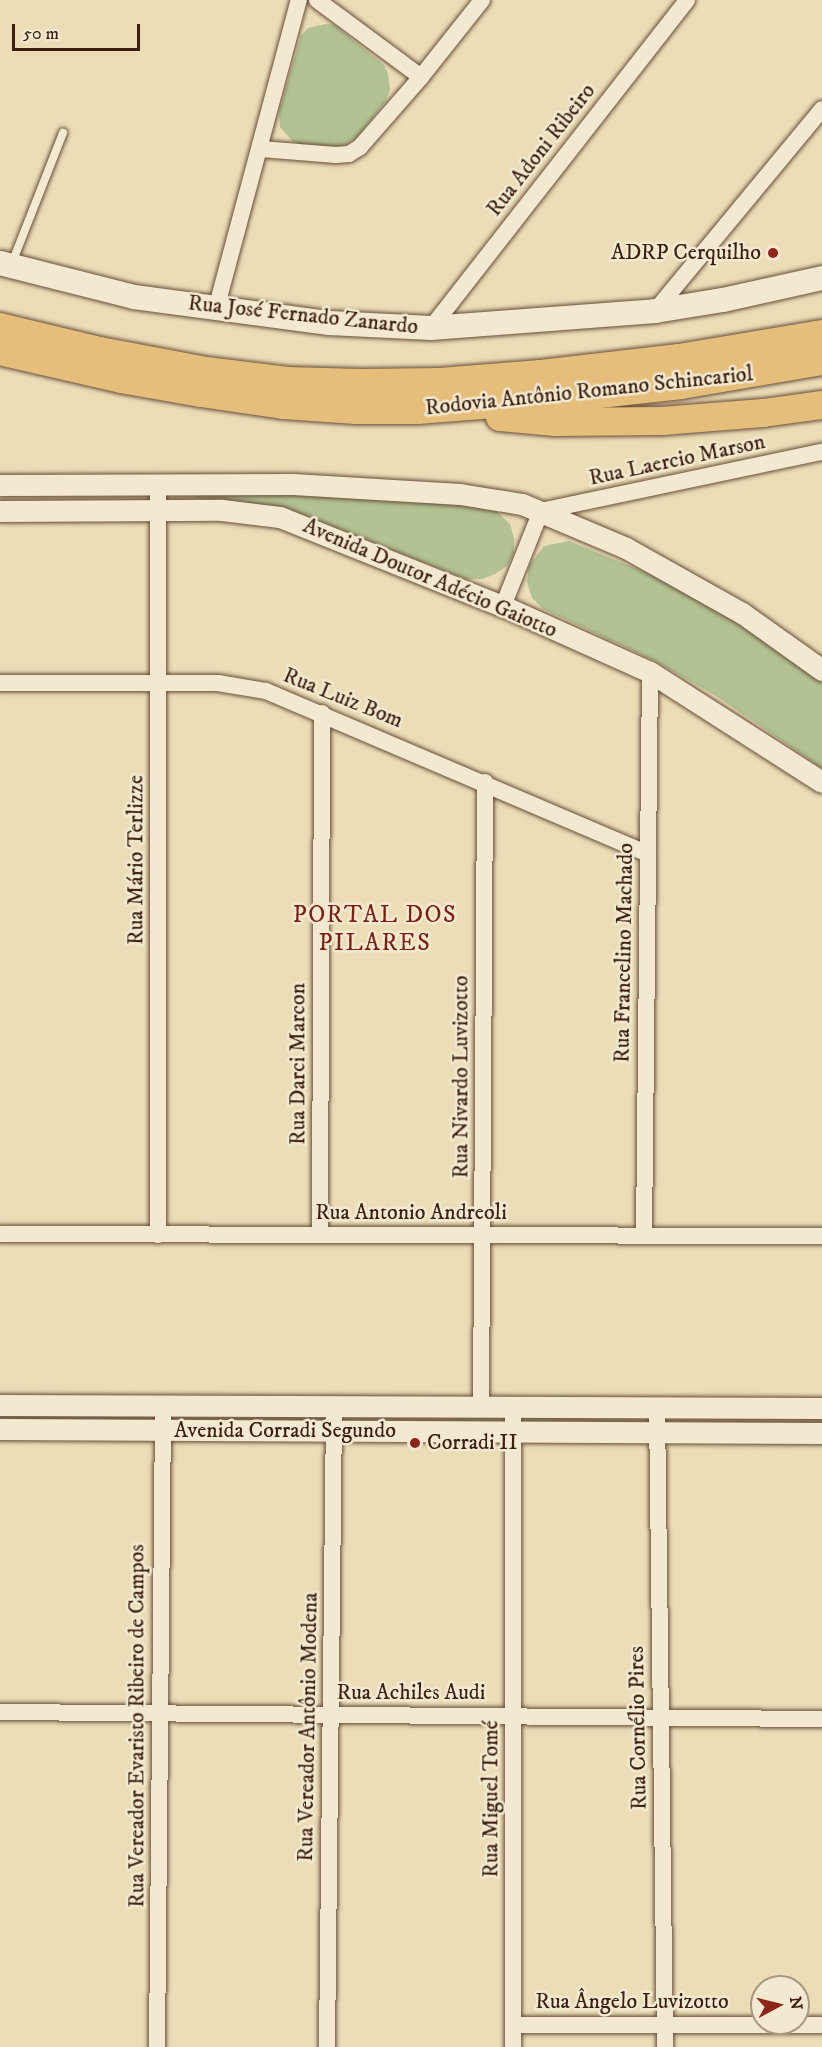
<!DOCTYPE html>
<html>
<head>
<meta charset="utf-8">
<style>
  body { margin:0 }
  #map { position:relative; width:822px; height:2047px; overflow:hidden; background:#ecddb7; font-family:"IM FELL DW Pica",serif }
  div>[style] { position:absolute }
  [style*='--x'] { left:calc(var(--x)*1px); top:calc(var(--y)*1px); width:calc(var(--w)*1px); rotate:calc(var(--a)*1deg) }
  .green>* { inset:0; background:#b2c293 }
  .roads { filter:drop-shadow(0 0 2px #684e39) drop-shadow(0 0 2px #684e39) }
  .service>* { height:8px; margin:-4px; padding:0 4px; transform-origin:4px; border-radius:4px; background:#f3e9d0 }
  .minor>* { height:16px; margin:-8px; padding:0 8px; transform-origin:8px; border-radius:8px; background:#f3e9d0 }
  .tertiary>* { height:21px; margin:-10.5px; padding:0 10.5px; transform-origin:10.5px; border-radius:10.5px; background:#f3e9d0 }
  .secondary>* { height:24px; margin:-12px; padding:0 12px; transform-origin:12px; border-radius:12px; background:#f3e9d0 }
  .trunk>* { height:28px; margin:-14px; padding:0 14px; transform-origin:14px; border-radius:14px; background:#e6be7c }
  .dots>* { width:16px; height:16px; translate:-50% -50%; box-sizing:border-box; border:3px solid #f3e9d0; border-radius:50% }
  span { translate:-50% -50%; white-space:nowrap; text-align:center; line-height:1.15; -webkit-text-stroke:5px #f3e9d0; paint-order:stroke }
  .street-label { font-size:22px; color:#3c1f0f }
  .poi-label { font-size:22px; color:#3c1f0f }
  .right { translate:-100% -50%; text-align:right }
  .left { translate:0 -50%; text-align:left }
  .neighbourhood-label { font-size:24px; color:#7a1f14; letter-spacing:1.5px }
  .north { position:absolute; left:750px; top:1975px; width:60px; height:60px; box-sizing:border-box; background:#f3e9d0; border:2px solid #aa9883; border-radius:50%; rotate:83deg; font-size:16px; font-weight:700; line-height:24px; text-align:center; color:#3c1f0f }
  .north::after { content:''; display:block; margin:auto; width:21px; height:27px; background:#8f2418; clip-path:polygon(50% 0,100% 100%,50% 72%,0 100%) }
  .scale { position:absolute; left:12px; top:24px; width:128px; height:27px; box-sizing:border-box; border:3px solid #3c1f0f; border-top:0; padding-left:8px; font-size:18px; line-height:21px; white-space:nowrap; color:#3c1f0f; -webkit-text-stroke:4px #f3e9d0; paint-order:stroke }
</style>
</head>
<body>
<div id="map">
  <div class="green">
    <i style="clip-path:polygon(325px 24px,334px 25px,384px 65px,388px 74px,390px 89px,386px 101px,357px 137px,343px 146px,306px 146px,293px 142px,280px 127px,279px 112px,301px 36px,308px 28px)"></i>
    <i style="clip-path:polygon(277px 493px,491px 506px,510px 524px,514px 538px,514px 553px,507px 566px,495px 574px,482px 579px,466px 579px,324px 523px,281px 510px,196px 499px,197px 494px)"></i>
    <i style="clip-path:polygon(569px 541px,652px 575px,743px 624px,822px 679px,822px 768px,716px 696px,655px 661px,543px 609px,532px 598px,527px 582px,529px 566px,544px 546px)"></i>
  </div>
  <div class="roads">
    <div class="service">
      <i style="--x:12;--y:263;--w:140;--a:-68.6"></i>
    </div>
    <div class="minor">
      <i style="--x:317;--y:0;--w:129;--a:36.5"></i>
      <i style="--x:261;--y:149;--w:75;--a:4.6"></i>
      <i style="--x:336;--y:155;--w:13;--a:-4"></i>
      <i style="--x:349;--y:154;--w:13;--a:-32"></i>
      <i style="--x:360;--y:147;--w:93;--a:-48.9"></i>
      <i style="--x:421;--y:77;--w:98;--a:-51.6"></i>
      <i style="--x:216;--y:309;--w:320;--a:-75"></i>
      <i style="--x:655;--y:311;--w:262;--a:-50.4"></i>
      <i style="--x:431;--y:328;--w:416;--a:-52"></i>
      <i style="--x:503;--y:606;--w:102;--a:-68.2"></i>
      <i style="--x:541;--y:511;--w:287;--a:-11.9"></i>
      <i style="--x:0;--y:683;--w:218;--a:0"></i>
      <i style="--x:218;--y:683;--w:49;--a:9.5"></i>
      <i style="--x:266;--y:691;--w:415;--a:23.1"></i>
      <i style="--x:0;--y:1234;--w:822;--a:0.14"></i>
      <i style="--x:158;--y:1235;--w:750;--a:-90"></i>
      <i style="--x:320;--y:1235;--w:522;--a:-89.78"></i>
      <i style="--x:644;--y:1236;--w:564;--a:-89.39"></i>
      <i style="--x:481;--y:1407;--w:625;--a:-89.63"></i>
      <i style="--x:657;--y:1408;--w:639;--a:89.28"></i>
      <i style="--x:0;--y:1712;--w:822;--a:0.49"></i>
      <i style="--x:513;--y:2025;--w:309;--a:0"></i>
      <i style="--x:157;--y:2047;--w:641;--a:-89.46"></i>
      <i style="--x:327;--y:2047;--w:640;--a:-89.37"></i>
      <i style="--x:513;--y:2047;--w:640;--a:-90"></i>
    </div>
    <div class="tertiary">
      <i style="--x:0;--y:485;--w:293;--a:-0.2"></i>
      <i style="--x:293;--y:484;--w:167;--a:3.4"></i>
      <i style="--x:460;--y:494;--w:63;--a:9.2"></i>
      <i style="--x:522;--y:504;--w:113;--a:22.9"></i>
      <i style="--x:626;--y:548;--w:133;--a:29.3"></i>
      <i style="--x:742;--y:613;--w:98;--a:35.5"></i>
      <i style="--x:0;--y:511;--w:222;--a:-0.3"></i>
      <i style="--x:222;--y:510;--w:58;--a:6.9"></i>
      <i style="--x:280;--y:517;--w:240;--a:21.8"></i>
      <i style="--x:503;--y:606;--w:161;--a:24.2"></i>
      <i style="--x:650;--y:672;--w:204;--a:32.6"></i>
      <i style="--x:0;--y:1405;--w:822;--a:0.21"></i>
      <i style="--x:0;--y:1429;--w:822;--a:0.28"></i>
    </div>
    <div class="secondary">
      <i style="--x:0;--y:263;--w:138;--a:14.2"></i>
      <i style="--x:134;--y:297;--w:197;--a:7.6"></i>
      <i style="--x:329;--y:323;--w:102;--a:2.8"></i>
      <i style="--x:431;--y:328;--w:225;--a:-4.3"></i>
      <i style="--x:655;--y:311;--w:69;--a:-9.2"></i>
      <i style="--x:723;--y:300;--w:101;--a:-12.5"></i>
    </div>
    <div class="trunk">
      <i style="--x:0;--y:327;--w:103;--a:13.5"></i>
      <i style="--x:100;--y:351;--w:108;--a:10.7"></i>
      <i style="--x:206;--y:371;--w:82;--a:7"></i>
      <i style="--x:287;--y:381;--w:75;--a:1.5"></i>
      <i style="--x:362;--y:383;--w:78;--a:-0.7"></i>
      <i style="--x:440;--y:382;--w:101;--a:-4.5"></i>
      <i style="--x:541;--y:374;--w:139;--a:-6.6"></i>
      <i style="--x:679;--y:358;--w:145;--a:-9.5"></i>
      <i style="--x:0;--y:351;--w:124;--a:13"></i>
      <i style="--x:121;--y:379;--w:81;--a:9.9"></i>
      <i style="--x:201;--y:393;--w:83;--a:8.3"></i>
      <i style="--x:283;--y:405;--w:74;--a:3.9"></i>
      <i style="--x:357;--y:410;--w:60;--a:0"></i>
      <i style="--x:417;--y:410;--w:129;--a:-4.4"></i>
      <i style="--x:546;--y:400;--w:136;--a:-6.3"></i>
      <i style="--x:681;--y:385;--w:143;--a:-9.7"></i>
      <i style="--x:500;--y:417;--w:56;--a:5.1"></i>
      <i style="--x:556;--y:422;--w:106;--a:-0.5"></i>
      <i style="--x:662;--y:421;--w:101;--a:-4.5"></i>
      <i style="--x:763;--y:413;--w:60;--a:-7.7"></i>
    </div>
  </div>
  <div class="dots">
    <i style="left:773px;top:253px;background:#8f2418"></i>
    <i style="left:415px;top:1443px;background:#8f2418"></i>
  </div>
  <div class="street-label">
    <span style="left:541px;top:150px;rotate:-52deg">Rua Adoni Ribeiro</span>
    <span style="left:303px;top:315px;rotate:6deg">Rua José Fernado Zanardo</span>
    <span style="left:589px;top:391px;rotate:-6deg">Rodovia Antônio Romano Schincariol</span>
    <span style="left:677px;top:460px;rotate:-12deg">Rua Laercio Marson</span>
    <span style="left:430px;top:578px;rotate:23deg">Avenida Doutor Adécio Gaiotto</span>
    <span style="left:343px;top:698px;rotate:22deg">Rua Luiz Bom</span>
    <span style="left:136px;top:860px;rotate:-90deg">Rua Mário Terlizze</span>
    <span style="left:624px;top:953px;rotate:-89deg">Rua Francelino Machado</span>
    <span style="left:298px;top:1064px;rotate:-90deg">Rua Darci Marcon</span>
    <span style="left:461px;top:1077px;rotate:-90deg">Rua Nivardo Luvizotto</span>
    <span style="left:411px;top:1213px">Rua Antonio Andreoli</span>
    <span style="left:285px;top:1431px">Avenida Corradi Segundo</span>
    <span style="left:411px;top:1693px">Rua Achiles Audi</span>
    <span style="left:137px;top:1726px;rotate:-90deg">Rua Vereador Evaristo Ribeiro de Campos</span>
    <span style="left:308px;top:1727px;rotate:-89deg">Rua Vereador Antônio Modena</span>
    <span style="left:638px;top:1728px;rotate:-91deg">Rua Cornélio Pires</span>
    <span style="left:491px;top:1799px;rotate:-90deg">Rua Miguel Tomé</span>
    <span style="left:632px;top:2002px">Rua Ângelo Luvizotto</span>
  </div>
  <div class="poi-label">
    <span class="right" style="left:761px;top:253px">ADRP Cerquilho</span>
    <span class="left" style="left:427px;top:1443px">Corradi II</span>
  </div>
  <div class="neighbourhood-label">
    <span style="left:375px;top:930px">PORTAL DOS<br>PILARES</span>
  </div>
  <div class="north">N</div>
  <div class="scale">50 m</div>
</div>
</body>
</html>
